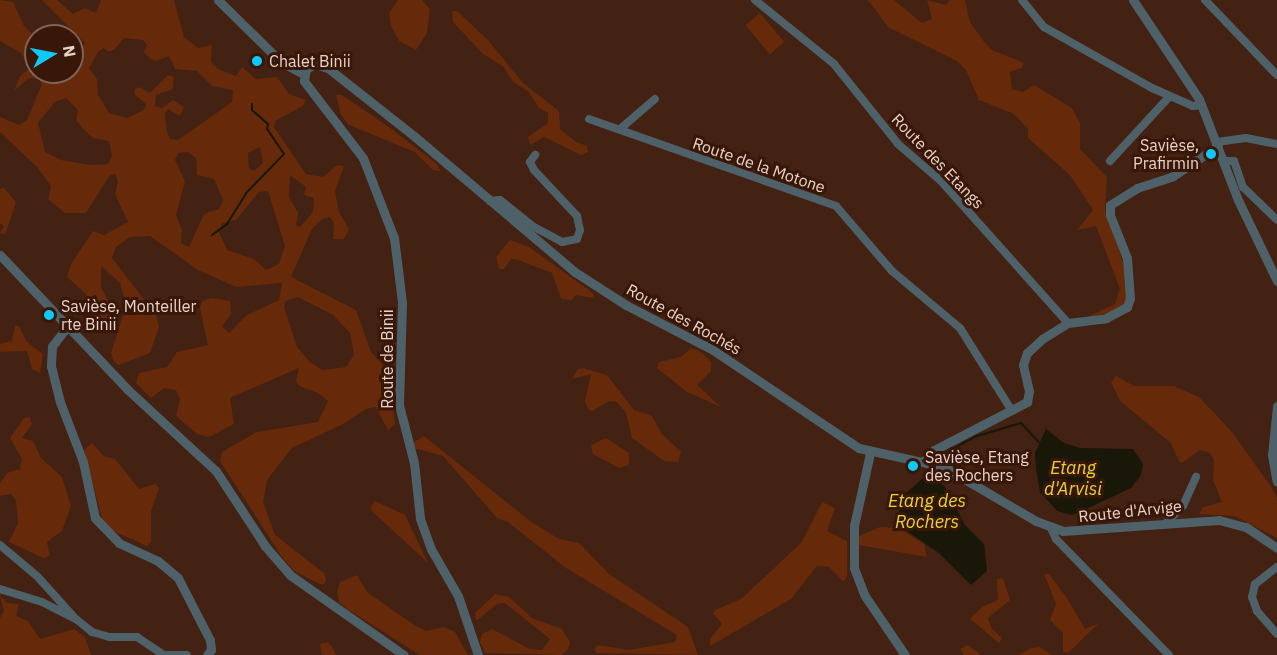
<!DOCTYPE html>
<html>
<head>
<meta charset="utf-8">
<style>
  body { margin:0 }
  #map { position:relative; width:1277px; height:655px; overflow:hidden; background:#432113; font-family:"IBM Plex Sans",sans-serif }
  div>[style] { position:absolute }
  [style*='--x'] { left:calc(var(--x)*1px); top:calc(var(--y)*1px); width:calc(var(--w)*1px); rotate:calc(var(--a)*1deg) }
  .green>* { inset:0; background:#66290a; transform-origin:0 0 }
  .water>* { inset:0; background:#191708 }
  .stream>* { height:2px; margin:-1px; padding:0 1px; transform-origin:1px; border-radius:1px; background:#191708 }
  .minor>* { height:8px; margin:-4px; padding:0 4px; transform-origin:4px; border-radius:4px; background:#4e6168 }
  .tertiary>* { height:9px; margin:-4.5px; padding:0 4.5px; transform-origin:4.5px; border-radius:4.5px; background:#4e6168 }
  .dots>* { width:16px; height:16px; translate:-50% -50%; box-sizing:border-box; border:3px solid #381709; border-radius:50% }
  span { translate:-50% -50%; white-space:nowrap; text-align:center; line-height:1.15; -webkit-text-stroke:6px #381709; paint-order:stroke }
  .poi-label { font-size:16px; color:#e9d2c9 }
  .left { translate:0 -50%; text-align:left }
  .right { translate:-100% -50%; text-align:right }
  .street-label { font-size:16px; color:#e9d2c9 }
  .water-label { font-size:18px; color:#e6d635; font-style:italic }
  .north { position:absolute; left:24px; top:24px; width:60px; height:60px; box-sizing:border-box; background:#381709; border:2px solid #7f6256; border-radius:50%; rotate:80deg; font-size:16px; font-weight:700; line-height:24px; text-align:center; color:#e9d2c9 }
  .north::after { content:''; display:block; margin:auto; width:21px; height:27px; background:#0ecafa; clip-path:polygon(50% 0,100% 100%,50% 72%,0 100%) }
</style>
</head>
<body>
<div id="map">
  <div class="green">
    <i style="clip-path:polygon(evenodd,0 0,13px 2px,24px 26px,36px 38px,36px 72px,72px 72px,72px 57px,85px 43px,42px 0,57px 0,73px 14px,85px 8px,96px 13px,101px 0,174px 0,184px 37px,198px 48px,212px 45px,211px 62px,218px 69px,236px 76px,242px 67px,256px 79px,277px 77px,289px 94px,306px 100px,303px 106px,275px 121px,274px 127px,306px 174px,323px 177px,337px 165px,344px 166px,335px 191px,339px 212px,349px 229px,344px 239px,333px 239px,334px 223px,330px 217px,322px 219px,312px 229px,291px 277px,356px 310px,371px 352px,388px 371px,395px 424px,388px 430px,376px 407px,366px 409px,343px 424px,292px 448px,267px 480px,263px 502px,275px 535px,325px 574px,326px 582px,322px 585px,294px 571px,282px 557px,220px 461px,222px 452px,257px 432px,318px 422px,328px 401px,318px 393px,299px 386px,296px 381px,299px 368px,230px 398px,234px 424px,209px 437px,197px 434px,176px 416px,180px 399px,176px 390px,164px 388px,151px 398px,136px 383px,139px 373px,167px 367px,177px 352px,208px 345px,200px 308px,202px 301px,211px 298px,230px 301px,231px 314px,222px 326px,229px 333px,247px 315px,279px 300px,282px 283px,236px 287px,198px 270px,150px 236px,130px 237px,116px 247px,112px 258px,156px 315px,159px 327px,150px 353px,119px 365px,114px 362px,111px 353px,126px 306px,120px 283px,101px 266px,101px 287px,112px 308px,112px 319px,96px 322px,86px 294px,67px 277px,71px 264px,93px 231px,104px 235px,128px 222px,115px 194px,118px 181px,115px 174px,110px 175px,86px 213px,65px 213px,48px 199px,51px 186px,37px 167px,0 132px,0 117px,19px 125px,27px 120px,42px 84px,38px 78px,29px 78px,14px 91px,20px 76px,30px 68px,21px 53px,0 41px,0 0,124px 38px,143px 40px,147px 45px,144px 52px,149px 58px,156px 61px,169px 56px,175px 69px,197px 71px,212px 86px,233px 90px,232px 102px,178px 140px,170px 139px,167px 132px,165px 113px,168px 109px,180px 116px,184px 107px,173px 100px,162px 108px,155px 106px,156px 95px,173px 89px,174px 77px,168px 75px,150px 93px,139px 87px,134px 90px,135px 95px,146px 104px,144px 110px,127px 118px,109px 113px,98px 95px,97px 79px,89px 68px,98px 52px,104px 48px,108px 52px,115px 49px,124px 38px,0 0,66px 98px,78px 110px,76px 120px,84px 130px,93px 138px,109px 141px,112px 156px,108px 164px,91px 165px,61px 160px,45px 152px,38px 123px,55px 102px,66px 98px,0 0,260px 147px,263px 163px,254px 171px,249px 169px,248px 153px,260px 147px,0 0,188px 152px,196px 158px,197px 175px,214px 179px,223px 200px,219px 209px,204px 214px,189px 247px,181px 243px,182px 230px,176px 215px,185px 181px,175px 160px,178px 153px,188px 152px,0 0,290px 175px,306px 187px,304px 195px,314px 198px,313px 212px,300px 227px,296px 226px,298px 213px,289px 197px,290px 175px,0 0,268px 191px,285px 246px,279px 264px,266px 270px,254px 259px,227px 250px,219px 232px,222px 223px,236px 220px,259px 192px,268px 191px,0 0,298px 297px,333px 315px,350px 333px,354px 355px,346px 367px,322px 370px,310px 362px,297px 347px,284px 307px,285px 301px,298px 297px)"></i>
    <i style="clip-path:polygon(398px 0,422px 0,430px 9px,427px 33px,416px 50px,399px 41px,391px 26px,389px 13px)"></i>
    <i style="clip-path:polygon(868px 0,894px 0,922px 23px,932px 19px,927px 0,946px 5px,950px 0,965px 0,970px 22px,985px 43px,992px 50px,1024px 63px,1022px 68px,1010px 72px,1012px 89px,1023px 92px,1034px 85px,1072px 108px,1080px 123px,1080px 149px,1107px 177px,1105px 210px,1123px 262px,1128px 292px,1124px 305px,1115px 312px,1085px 318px,1115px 304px,1120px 289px,1096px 226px,1077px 230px,1093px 210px,1070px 175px,1028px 138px,1028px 129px,1014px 114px,979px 100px,966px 70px,957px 61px,888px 27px)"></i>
    <i style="clip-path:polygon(452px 11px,457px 11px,488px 40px,522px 82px,559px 111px,560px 129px,576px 142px,587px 146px,588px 152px,581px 155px,544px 137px,530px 145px,528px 137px,548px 123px,548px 113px,539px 108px,528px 91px,513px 82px,504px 67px,483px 54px,453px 22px)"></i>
    <i style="left:760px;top:13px;width:38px;height:19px;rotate:50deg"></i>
    <i style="clip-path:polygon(336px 95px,342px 95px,389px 127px,437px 164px,440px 171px,433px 170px,415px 152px,349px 125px,341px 115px)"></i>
    <i style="clip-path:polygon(4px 188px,16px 202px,5px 235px,0 233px,4px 226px,0 223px,0 189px)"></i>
    <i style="clip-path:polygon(510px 240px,529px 247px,593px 293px,594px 298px,576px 295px,572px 300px,561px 299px,552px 273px,518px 260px,511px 259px,504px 269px,499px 269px,496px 257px)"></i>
    <i style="clip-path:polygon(15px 326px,19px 326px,27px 342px,43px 354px,40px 373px,32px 369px,27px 351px,0 352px,0 344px,12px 341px)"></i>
    <i style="clip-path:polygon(691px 348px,700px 351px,711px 362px,711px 371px,697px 385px,721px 407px,687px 392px,657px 368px,659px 362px,681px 357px)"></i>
    <i style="clip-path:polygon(583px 368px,607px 375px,634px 410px,652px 416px,661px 433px,681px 452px,678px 462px,664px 461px,632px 438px,626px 413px,617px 402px,610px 401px,592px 411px,588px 409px,585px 401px,591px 374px,572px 379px,578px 369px)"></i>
    <i style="clip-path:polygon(1116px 376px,1134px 386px,1174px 386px,1199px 397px,1232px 432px,1272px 488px,1277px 498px,1277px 538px,1235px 516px,1199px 514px,1203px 507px,1222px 502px,1213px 480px,1214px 460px,1210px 453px,1200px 450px,1182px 463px,1179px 461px,1171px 443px,1120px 401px,1111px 382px)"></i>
    <i style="clip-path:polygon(30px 417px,32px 424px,22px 438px,33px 441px,41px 458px,62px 477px,71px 506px,62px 531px,47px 542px,50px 556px,43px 558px,9px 542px,18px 523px,16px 500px,11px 494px,0 496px,0 483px,7px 473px,20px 469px,22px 459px,10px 438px,24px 418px)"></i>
    <i style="clip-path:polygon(424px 436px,530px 521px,559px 539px,579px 543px,609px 574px,688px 627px,698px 655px,597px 653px,594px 649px,598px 645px,629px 650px,675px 642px,677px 635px,566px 568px,508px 522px,497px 518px,443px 456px,414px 448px,414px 442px)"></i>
    <i style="clip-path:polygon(606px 438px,629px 453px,629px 465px,619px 468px,593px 454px,591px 445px)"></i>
    <i style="clip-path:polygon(92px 443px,104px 456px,115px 459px,139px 489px,155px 484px,159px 488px,151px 511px,151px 542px,147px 546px,111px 530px,103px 522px,84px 450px)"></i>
    <i style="clip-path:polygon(375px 501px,405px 515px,428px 563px,374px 513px,370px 508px)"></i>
    <i style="clip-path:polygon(822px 502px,835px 508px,827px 531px,847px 541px,847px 577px,843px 581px,829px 567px,817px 566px,791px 599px,710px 646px,710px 639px,722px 624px,713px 613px,715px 610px,741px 599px,802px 542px)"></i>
    <i style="clip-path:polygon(880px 527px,898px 528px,924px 544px,927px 557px,859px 545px,857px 537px)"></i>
    <i style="clip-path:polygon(1044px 574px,1049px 574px,1067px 598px,1085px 629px,1099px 623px,1068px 653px,1063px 652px,1063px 633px,1050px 620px,1056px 604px)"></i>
    <i style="clip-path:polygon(357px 575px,367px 592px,414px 625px,426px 631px,444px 627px,455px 632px,468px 655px,420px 655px,347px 609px,339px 602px,337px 592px,340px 582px)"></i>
    <i style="clip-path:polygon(1003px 578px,1010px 600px,988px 618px,992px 629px,1002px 638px,999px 643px,970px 619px,982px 607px,998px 600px,997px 579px)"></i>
    <i style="clip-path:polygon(495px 594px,509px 597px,532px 618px,562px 629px,570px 642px,568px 649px,562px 655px,485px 653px,480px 642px,482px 634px,492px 629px,530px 649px,542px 650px,550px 639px,505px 603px,497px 604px,476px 621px,475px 613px)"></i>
    <i style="clip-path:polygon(0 596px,7px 603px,19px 604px,16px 616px,28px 621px,40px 639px,74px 629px,85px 637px,91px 655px,0 655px,0 618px,4px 611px)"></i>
    <i style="clip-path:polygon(328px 642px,333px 648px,336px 655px,322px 655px,320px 644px)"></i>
    <i style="clip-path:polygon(968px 645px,981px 655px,983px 655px,964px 655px,960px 649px)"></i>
    <i style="clip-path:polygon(1040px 647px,1052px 655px,1019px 655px,1031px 648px)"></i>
  </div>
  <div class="water">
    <i style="clip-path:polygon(1046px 429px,1064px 443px,1080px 448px,1133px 449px,1143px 464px,1141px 475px,1131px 488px,1084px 510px,1072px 515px,1057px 511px,1040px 492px,1036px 468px,1035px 453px)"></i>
    <i style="clip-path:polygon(930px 472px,945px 487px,965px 525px,984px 544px,987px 571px,971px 585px,939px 553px,895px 523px,905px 494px)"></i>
  </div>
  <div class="stream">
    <i style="--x:212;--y:235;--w:19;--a:-36"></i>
    <i style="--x:227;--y:224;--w:36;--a:-58"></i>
    <i style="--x:246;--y:193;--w:54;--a:-45.7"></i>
    <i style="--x:284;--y:154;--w:30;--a:-124"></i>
    <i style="--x:267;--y:129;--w:5;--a:-79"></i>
    <i style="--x:268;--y:124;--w:21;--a:-139"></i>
    <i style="--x:252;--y:110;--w:6;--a:-90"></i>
    <i style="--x:938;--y:464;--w:10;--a:-66"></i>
    <i style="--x:942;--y:455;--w:37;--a:-29"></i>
    <i style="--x:974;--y:437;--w:49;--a:-16.6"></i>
    <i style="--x:1021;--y:423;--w:26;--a:47"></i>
  </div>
  <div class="minor">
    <i style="--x:755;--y:0;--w:102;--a:39"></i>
    <i style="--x:834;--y:64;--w:102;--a:51.3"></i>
    <i style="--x:898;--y:144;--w:57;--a:40.7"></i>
    <i style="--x:941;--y:181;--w:191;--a:48.2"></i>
    <i style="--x:1022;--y:0;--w:35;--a:51"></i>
    <i style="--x:1044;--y:27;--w:124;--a:29.5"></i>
    <i style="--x:1152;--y:88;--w:45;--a:23.7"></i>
    <i style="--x:1193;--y:106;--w:9;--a:-6"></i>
    <i style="--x:1205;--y:0;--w:104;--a:46.2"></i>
    <i style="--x:589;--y:119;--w:262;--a:19.4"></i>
    <i style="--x:836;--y:206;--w:86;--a:49.3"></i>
    <i style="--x:892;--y:271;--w:89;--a:40"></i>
    <i style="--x:960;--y:328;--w:98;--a:57.9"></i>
    <i style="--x:620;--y:129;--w:46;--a:-40.6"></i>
    <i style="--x:1217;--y:142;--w:29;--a:-8"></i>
    <i style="--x:1246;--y:138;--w:32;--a:11"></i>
    <i style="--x:1110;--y:161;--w:88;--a:-47.3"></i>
    <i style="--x:1223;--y:161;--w:11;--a:0"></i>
    <i style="--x:1234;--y:161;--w:28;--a:71"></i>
    <i style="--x:1243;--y:187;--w:47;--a:44.1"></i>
    <i style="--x:490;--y:201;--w:10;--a:-6"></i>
    <i style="--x:500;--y:200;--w:43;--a:38.5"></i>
    <i style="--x:534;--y:227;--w:32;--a:28"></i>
    <i style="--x:562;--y:242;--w:15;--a:-11"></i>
    <i style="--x:577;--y:239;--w:9;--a:-72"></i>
    <i style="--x:580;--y:230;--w:14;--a:-102"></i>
    <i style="--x:577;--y:216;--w:63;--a:-133.1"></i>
    <i style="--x:534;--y:170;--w:9;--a:-117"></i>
    <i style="--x:530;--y:162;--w:9;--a:-54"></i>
    <i style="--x:1166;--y:523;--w:24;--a:-45"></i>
    <i style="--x:1183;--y:506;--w:32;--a:-66"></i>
    <i style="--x:1051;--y:528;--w:12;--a:66"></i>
    <i style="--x:1056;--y:539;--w:162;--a:45.8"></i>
    <i style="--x:0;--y:545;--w:48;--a:40"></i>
    <i style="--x:37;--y:576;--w:54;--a:48"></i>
    <i style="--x:1277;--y:567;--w:28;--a:142"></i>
    <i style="--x:1255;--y:584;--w:13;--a:103"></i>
    <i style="--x:1252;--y:597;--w:15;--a:70"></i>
    <i style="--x:1257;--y:611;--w:30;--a:49"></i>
    <i style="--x:0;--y:589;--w:44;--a:17.2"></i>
    <i style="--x:42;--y:602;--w:38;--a:27"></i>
    <i style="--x:76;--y:619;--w:21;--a:39"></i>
    <i style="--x:92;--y:632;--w:19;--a:16"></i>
    <i style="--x:110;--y:637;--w:27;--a:0"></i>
    <i style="--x:137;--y:637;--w:32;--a:34"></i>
  </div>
  <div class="tertiary">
    <i style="--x:218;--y:0;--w:88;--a:44.5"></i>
    <i style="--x:281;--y:62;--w:26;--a:28"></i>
    <i style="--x:1133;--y:0;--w:119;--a:56.3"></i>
    <i style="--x:1199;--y:99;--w:108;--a:68.9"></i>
    <i style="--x:1238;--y:200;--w:90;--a:64.3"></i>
    <i style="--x:0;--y:255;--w:185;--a:46.5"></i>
    <i style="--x:127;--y:389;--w:121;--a:42.7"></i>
    <i style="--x:216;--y:471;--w:90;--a:56.8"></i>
    <i style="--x:265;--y:546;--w:38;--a:49"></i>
    <i style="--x:290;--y:575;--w:139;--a:35.1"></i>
    <i style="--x:67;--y:327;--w:24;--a:128"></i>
    <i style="--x:52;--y:346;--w:20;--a:93"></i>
    <i style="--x:51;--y:366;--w:37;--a:76"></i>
    <i style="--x:60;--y:402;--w:64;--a:69"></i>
    <i style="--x:83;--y:462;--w:57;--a:77.9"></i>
    <i style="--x:95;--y:518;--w:35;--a:46"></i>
    <i style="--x:119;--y:543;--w:43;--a:24.8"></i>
    <i style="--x:158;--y:561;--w:26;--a:40"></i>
    <i style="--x:178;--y:578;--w:70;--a:62.7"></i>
    <i style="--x:210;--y:640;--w:10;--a:84"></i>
    <i style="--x:211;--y:650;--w:6;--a:129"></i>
    <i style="--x:1277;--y:406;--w:49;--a:95.8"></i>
    <i style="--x:1272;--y:455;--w:27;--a:80"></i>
    <i style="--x:870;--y:453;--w:75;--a:102.4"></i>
    <i style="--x:854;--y:526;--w:42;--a:90"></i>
    <i style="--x:854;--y:568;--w:30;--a:69"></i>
    <i style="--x:865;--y:596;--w:71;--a:55.9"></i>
    <i style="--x:924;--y:461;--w:15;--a:-48"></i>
    <i style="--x:934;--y:450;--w:105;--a:-27.3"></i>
    <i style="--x:1027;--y:402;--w:11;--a:-80"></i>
    <i style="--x:1029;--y:391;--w:27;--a:-103"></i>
    <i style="--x:1023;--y:365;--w:13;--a:-72"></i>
    <i style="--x:1027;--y:353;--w:21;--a:-43"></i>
    <i style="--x:1042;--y:339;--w:31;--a:-32"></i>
    <i style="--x:1068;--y:323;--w:38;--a:-7"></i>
    <i style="--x:1106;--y:318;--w:24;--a:-28"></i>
    <i style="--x:1127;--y:307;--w:9;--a:-72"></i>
    <i style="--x:1130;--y:298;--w:40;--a:-94.3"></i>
    <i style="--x:1127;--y:258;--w:46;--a:-111.6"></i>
    <i style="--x:1110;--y:215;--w:10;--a:-90"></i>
    <i style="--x:1110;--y:205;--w:32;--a:-32"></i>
    <i style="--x:1137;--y:188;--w:38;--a:-18"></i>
    <i style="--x:1173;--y:176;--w:54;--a:-33.7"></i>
    <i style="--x:167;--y:655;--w:19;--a:0"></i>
    <i style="--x:478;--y:655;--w:62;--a:-108.7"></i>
    <i style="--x:458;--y:596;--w:54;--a:-119.9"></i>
    <i style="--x:431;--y:549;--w:33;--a:-110"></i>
    <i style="--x:420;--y:518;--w:55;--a:-96.2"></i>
    <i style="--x:414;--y:463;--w:60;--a:-104.5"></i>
    <i style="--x:399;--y:405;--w:103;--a:-88.3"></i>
    <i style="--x:402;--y:302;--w:64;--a:-97.1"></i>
    <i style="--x:394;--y:238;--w:86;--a:-111.2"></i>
    <i style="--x:363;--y:158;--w:97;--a:-127.5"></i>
    <i style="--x:304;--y:81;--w:12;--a:-81"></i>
    <i style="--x:306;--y:69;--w:10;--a:-29"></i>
    <i style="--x:315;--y:64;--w:14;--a:17"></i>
    <i style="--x:328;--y:68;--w:110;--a:38.3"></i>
    <i style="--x:414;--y:136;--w:211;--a:40.2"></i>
    <i style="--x:575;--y:272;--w:61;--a:32.9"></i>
    <i style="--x:626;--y:305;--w:98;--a:27.3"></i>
    <i style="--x:713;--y:350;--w:176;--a:33.9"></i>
    <i style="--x:859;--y:448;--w:87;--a:12.6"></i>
    <i style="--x:944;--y:467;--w:107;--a:30.4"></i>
    <i style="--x:1036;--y:521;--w:29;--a:20"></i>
    <i style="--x:1063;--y:531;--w:156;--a:-4"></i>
    <i style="--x:1219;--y:520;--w:28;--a:15"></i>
    <i style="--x:1246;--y:527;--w:37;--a:34"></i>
  </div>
  <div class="dots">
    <i style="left:257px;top:61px;background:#0ecafa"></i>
    <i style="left:1211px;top:154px;background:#0ecafa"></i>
    <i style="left:49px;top:315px;background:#0ecafa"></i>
    <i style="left:913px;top:466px;background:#0ecafa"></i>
  </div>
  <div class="poi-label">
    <span class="left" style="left:269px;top:61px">Chalet Binii</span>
    <span class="right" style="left:1199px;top:154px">Savièse,<br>Prafirmin</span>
    <span class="left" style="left:61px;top:315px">Savièse, Monteiller<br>rte Binii</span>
    <span class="left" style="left:925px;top:466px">Savièse, Etang<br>des Rochers</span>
  </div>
  <div class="street-label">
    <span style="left:938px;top:161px;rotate:46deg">Route des Etangs</span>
    <span style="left:759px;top:165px;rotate:19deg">Route de la Motone</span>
    <span style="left:684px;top:319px;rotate:29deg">Route des Rochés</span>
    <span style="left:387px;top:359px;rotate:-90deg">Route de Binii</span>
    <span style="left:1130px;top:511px;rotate:-6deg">Route d'Arvige</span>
  </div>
  <div class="water-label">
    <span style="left:1073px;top:479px">Etang<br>d'Arvisi</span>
    <span style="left:927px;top:512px">Etang des<br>Rochers</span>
  </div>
  <div class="north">N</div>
</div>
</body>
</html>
